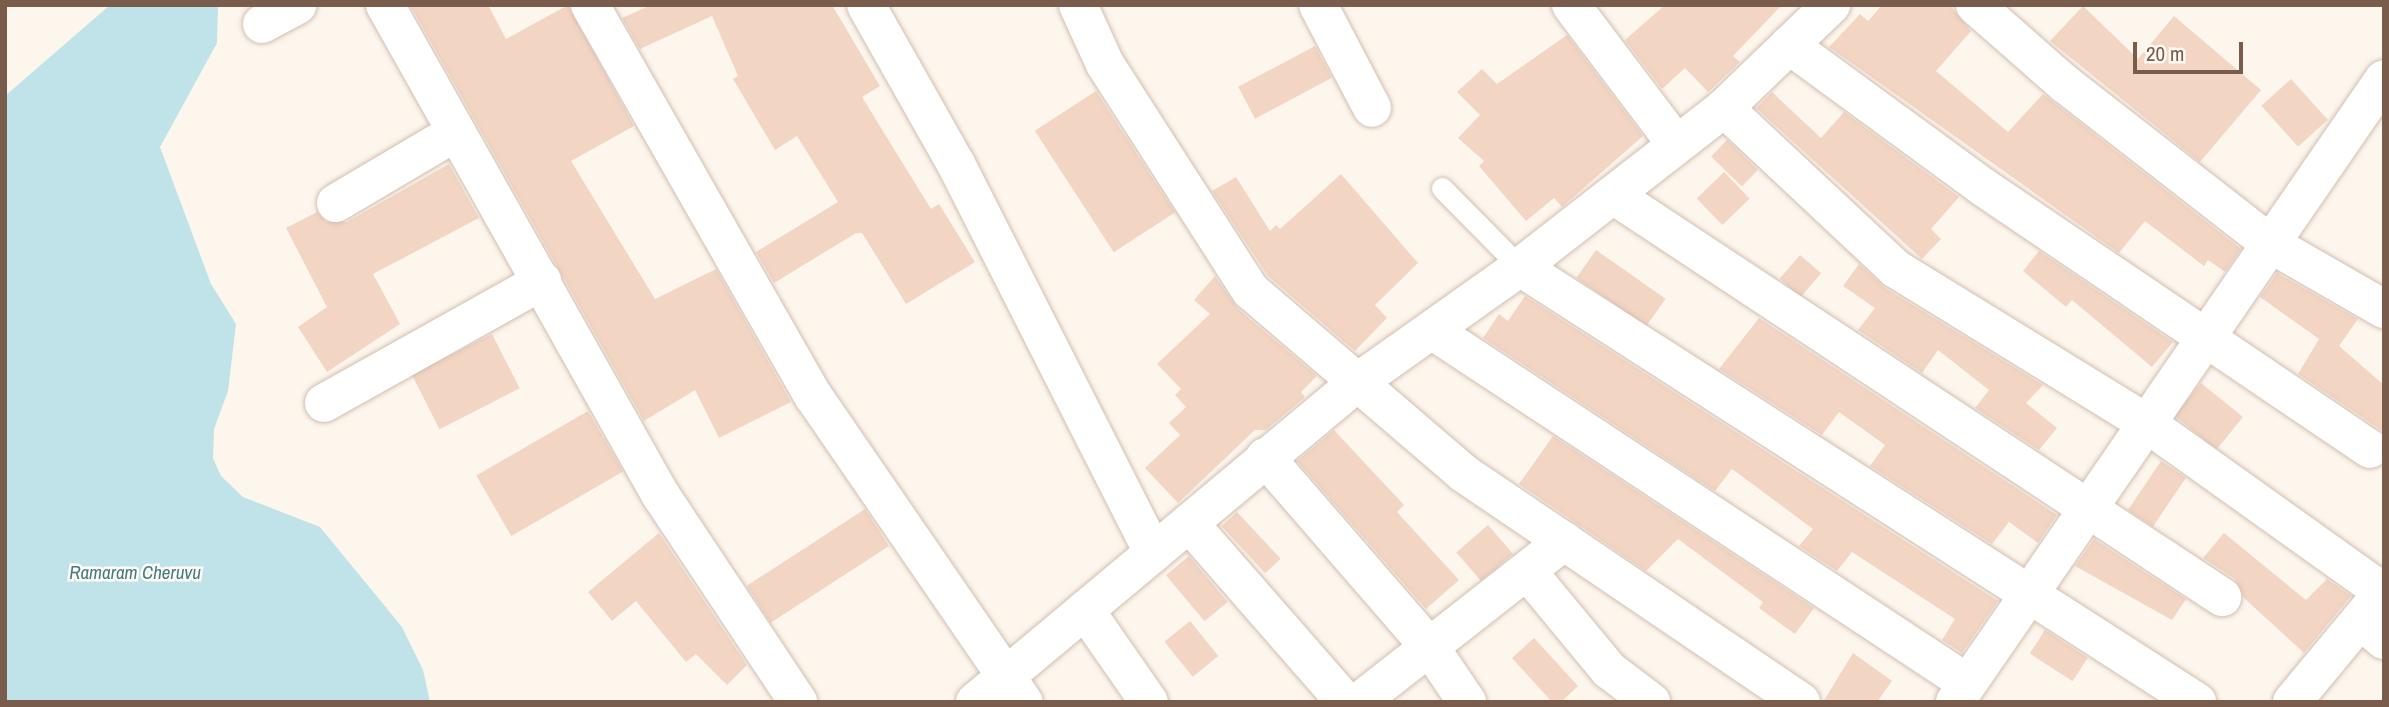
<!DOCTYPE html>
<html>
<head>
<meta charset="utf-8">
<style>
  body { margin:0 }
  #map { position:relative; width:2389px; height:707px; overflow:hidden; background:#fdf6ec; font-family:"Archivo Narrow",sans-serif }
  div>[style] { position:absolute }
  [style*='--x'] { left:calc(var(--x)*1px); top:calc(var(--y)*1px); width:calc(var(--w)*1px); rotate:calc(var(--a)*1deg) }
  .water>* { inset:0; background:#bfe3e8 }
  .building>* { inset:0; background:#f3d5c3; transform-origin:0 0 }
  .roads { filter:drop-shadow(0 0 2px #d1beb0) drop-shadow(0 0 2px #d1beb0) }
  .service>* { height:21px; margin:-10.5px; padding:0 10.5px; transform-origin:10.5px; border-radius:10.5px; background:#fff }
  .minor>* { height:38px; margin:-19px; padding:0 19px; transform-origin:19px; border-radius:19px; background:#fff }
  span { translate:-50% -50%; white-space:nowrap; text-align:center; line-height:1.15; -webkit-text-stroke:5px #fffaf3; paint-order:stroke }
  .water-label { font-size:19px; color:#437c86; font-style:italic }
  .frame { position:absolute; inset:0; border:7px solid #7a5c4d; pointer-events:none }
  .scale { position:absolute; left:2133px; top:42px; width:110px; height:32px; box-sizing:border-box; border:4px solid #7a5c4d; border-top:0; padding-left:9px; font-size:21px; line-height:24px; white-space:nowrap; color:#7a5c4d; -webkit-text-stroke:5px #fffaf3; paint-order:stroke }
</style>
</head>
<body>
<div id="map">
  <div class="water">
    <i style="clip-path:polygon(110px 5px,218px 5px,217px 43px,160px 147px,211px 284px,236px 324px,228px 391px,214px 429px,213px 458px,221px 476px,243px 497px,320px 527px,402px 627px,423px 670px,430px 702px,5px 702px,5px 96px)"></i>
  </div>
  <div class="building">
    <i style="clip-path:polygon(410px 5px,488px 5px,506px 39px,568px 5px,634px 126px,571px 161px,655px 299px,716px 269px,791px 402px,719px 438px,695px 390px,644px 421px)"></i>
    <i style="clip-path:polygon(651px 5px,832px 5px,880px 86px,862px 97px,931px 209px,939px 204px,975px 262px,906px 304px,862px 233px,856px 233px,774px 283px,756px 252px,838px 202px,797px 136px,775px 150px,733px 79px,738px 76px,712px 16px,640px 49px,622px 18px)"></i>
    <i style="clip-path:polygon(1665px 5px,1782px 5px,1733px 56px,1740px 62px,1708px 92px,1685px 68px,1662px 89px,1625px 40px)"></i>
    <i style="clip-path:polygon(1882px 5px,1950px 5px,1971px 31px,1936px 71px,2008px 132px,2043px 94px,2241px 249px,2225px 272px,2208px 260px,2204px 266px,2145px 221px,2119px 253px,1829px 47px,1860px 14px,1868px 21px)"></i>
    <i style="clip-path:polygon(2083px 6px,2138px 59px,2174px 16px,2261px 90px,2200px 162px,2050px 41px)"></i>
    <i style="clip-path:polygon(1567px 35px,1643px 136px,1562px 207px,1554px 198px,1526px 221px,1479px 166px,1484px 161px,1458px 138px,1480px 115px,1457px 92px,1482px 69px,1497px 84px)"></i>
    <i style="left:1315px;top:46px;width:36px;height:87px;rotate:62deg"></i>
    <i style="left:2291px;top:79px;width:55px;height:40px;rotate:48deg"></i>
    <i style="left:1096px;top:91px;width:145px;height:73px;rotate:57deg"></i>
    <i style="clip-path:polygon(1772px 92px,1821px 138px,1844px 112px,1959px 197px,1931px 229px,1941px 239px,1922px 259px,1756px 108px)"></i>
    <i style="left:1727px;top:140px;width:43px;height:23px;rotate:44deg"></i>
    <i style="clip-path:polygon(449px 164px,479px 218px,373px 274px,400px 324px,327px 372px,298px 327px,327px 307px,286px 228px,317px 212px,326px 222px,347px 222px)"></i>
    <i style="left:1724px;top:172px;width:37px;height:38px;rotate:46deg"></i>
    <i style="clip-path:polygon(1341px 174px,1418px 263px,1375px 305px,1387px 318px,1355px 351px,1268px 276px,1212px 191px,1236px 177px,1270px 231px,1276px 225px,1280px 229px)"></i>
    <i style="left:1596px;top:250px;width:85px;height:34px;rotate:35deg"></i>
    <i style="clip-path:polygon(2039px 251px,2173px 342px,2152px 367px,2072px 300px,2066px 307px,2023px 271px)"></i>
    <i style="left:1800px;top:255px;width:28px;height:31px;rotate:41deg"></i>
    <i style="clip-path:polygon(1859px 264px,1885px 288px,2043px 385px,2026px 403px,2057px 428px,2039px 450px,1975px 408px,1989px 390px,1938px 350px,1922px 373px,1858px 330px,1875px 308px,1843px 286px)"></i>
    <i style="clip-path:polygon(2277px 273px,2358px 319px,2339px 346px,2384px 385px,2384px 432px,2298px 374px,2319px 339px,2260px 297px)"></i>
    <i style="clip-path:polygon(1215px 276px,1237px 308px,1317px 376px,1301px 392px,1305px 397px,1266px 430px,1255px 430px,1178px 503px,1145px 468px,1180px 435px,1169px 423px,1186px 407px,1175px 395px,1181px 389px,1157px 364px,1210px 314px,1194px 300px)"></i>
    <i style="clip-path:polygon(1525px 296px,1998px 601px,1962px 653px,1942px 640px,1955px 619px,1852px 552px,1837px 571px,1799px 546px,1813px 529px,1732px 469px,1715px 491px,1483px 338px,1499px 314px,1508px 321px)"></i>
    <i style="clip-path:polygon(1759px 318px,2057px 515px,2038px 543px,2009px 522px,1992px 544px,1870px 466px,1885px 445px,1839px 412px,1822px 435px,1719px 369px)"></i>
    <i style="left:492px;top:334px;width:61px;height:90px;rotate:63deg"></i>
    <i style="left:2201px;top:383px;width:54px;height:42px;rotate:39deg"></i>
    <i style="left:588px;top:411px;width:70px;height:129px;rotate:60deg"></i>
    <i style="clip-path:polygon(1334px 430px,1404px 505px,1397px 512px,1459px 580px,1426px 609px,1297px 461px)"></i>
    <i style="clip-path:polygon(1553px 436px,1814px 608px,1795px 634px,1759px 608px,1763px 602px,1678px 539px,1646px 571px,1519px 484px)"></i>
    <i style="left:2161px;top:461px;width:30px;height:59px;rotate:34deg"></i>
    <i style="left:865px;top:509px;width:44px;height:141px;rotate:57deg"></i>
    <i style="left:1237px;top:512px;width:64px;height:21px;rotate:47deg"></i>
    <i style="left:1488px;top:525px;width:38px;height:42px;rotate:49deg"></i>
    <i style="clip-path:polygon(659px 533px,747px 665px,727px 685px,696px 654px,686px 662px,636px 601px,612px 621px,588px 592px)"></i>
    <i style="clip-path:polygon(2224px 533px,2306px 600px,2327px 579px,2351px 596px,2304px 653px,2244px 598px,2235px 579px,2203px 558px)"></i>
    <i style="clip-path:polygon(2094px 539px,2186px 599px,2172px 620px,2075px 566px)"></i>
    <i style="left:1189px;top:556px;width:60px;height:30px;rotate:50deg"></i>
    <i style="left:1190px;top:621px;width:45px;height:33px;rotate:51deg"></i>
    <i style="left:2045px;top:630px;width:51px;height:28px;rotate:33deg"></i>
    <i style="clip-path:polygon(1534px 638px,1578px 686px,1561px 702px,1552px 702px,1512px 658px)"></i>
    <i style="clip-path:polygon(1853px 653px,1892px 681px,1877px 702px,1823px 702px)"></i>
  </div>
  <div class="roads">
    <div class="service">
      <i style="--x:1442;--y:188;--w:111;--a:45.4"></i>
    </div>
    <div class="minor">
      <i style="--x:385;--y:5;--w:561;--a:60.65"></i>
      <i style="--x:660;--y:494;--w:250;--a:56.4"></i>
      <i style="--x:590;--y:5;--w:451;--a:60.3"></i>
      <i style="--x:814;--y:397;--w:370;--a:55.5"></i>
      <i style="--x:866;--y:5;--w:183;--a:60.5"></i>
      <i style="--x:956;--y:164;--w:436;--a:63.1"></i>
      <i style="--x:1078;--y:5;--w:65;--a:65.4"></i>
      <i style="--x:1105;--y:64;--w:270;--a:57.3"></i>
      <i style="--x:1251;--y:291;--w:279;--a:40.6"></i>
      <i style="--x:1463;--y:473;--w:408;--a:34.1"></i>
      <i style="--x:1318;--y:5;--w:116;--a:62.3"></i>
      <i style="--x:1571;--y:5;--w:174;--a:52.9"></i>
      <i style="--x:1975;--y:5;--w:120;--a:41.3"></i>
      <i style="--x:2065;--y:84;--w:259;--a:37.9"></i>
      <i style="--x:2269;--y:243;--w:133;--a:29.9"></i>
      <i style="--x:262;--y:24;--w:40;--a:-28"></i>
      <i style="--x:1789;--y:45;--w:240;--a:36.2"></i>
      <i style="--x:1983;--y:187;--w:467;--a:34.1"></i>
      <i style="--x:1724;--y:108;--w:236;--a:43.1"></i>
      <i style="--x:1896;--y:269;--w:294;--a:31.6"></i>
      <i style="--x:2146;--y:423;--w:291;--a:35.5"></i>
      <i style="--x:1613;--y:195;--w:730;--a:33.43"></i>
      <i style="--x:336;--y:203;--w:139;--a:-30.6"></i>
      <i style="--x:1520;--y:267;--w:805;--a:32.72"></i>
      <i style="--x:1433;--y:331;--w:640;--a:33.39"></i>
      <i style="--x:324;--y:403;--w:250;--a:-29.2"></i>
      <i style="--x:1265;--y:457;--w:250;--a:49.1"></i>
      <i style="--x:1429;--y:646;--w:68;--a:55.8"></i>
      <i style="--x:1189;--y:523;--w:237;--a:48.9"></i>
      <i style="--x:1527;--y:571;--w:129;--a:50.4"></i>
      <i style="--x:1609;--y:670;--w:53;--a:37.3"></i>
      <i style="--x:1085;--y:610;--w:112;--a:55.2"></i>
      <i style="--x:2360;--y:620;--w:31;--a:40"></i>
      <i style="--x:975;--y:702;--w:496;--a:-39.9"></i>
      <i style="--x:1355;--y:384;--w:202;--a:-35.3"></i>
      <i style="--x:1520;--y:267;--w:259;--a:-37.9"></i>
      <i style="--x:1724;--y:108;--w:149;--a:-43.9"></i>
      <i style="--x:1359;--y:702;--w:261;--a:-38.1"></i>
      <i style="--x:1955;--y:702;--w:756;--a:-55.45"></i>
      <i style="--x:2292;--y:702;--w:144;--a:-50.3"></i>
    </div>
  </div>
  <div class="water-label">
    <span style="left:135px;top:573px">Ramaram Cheruvu</span>
  </div>
  <div class="frame"></div>
  <div class="scale">20 m</div>
</div>
</body>
</html>
